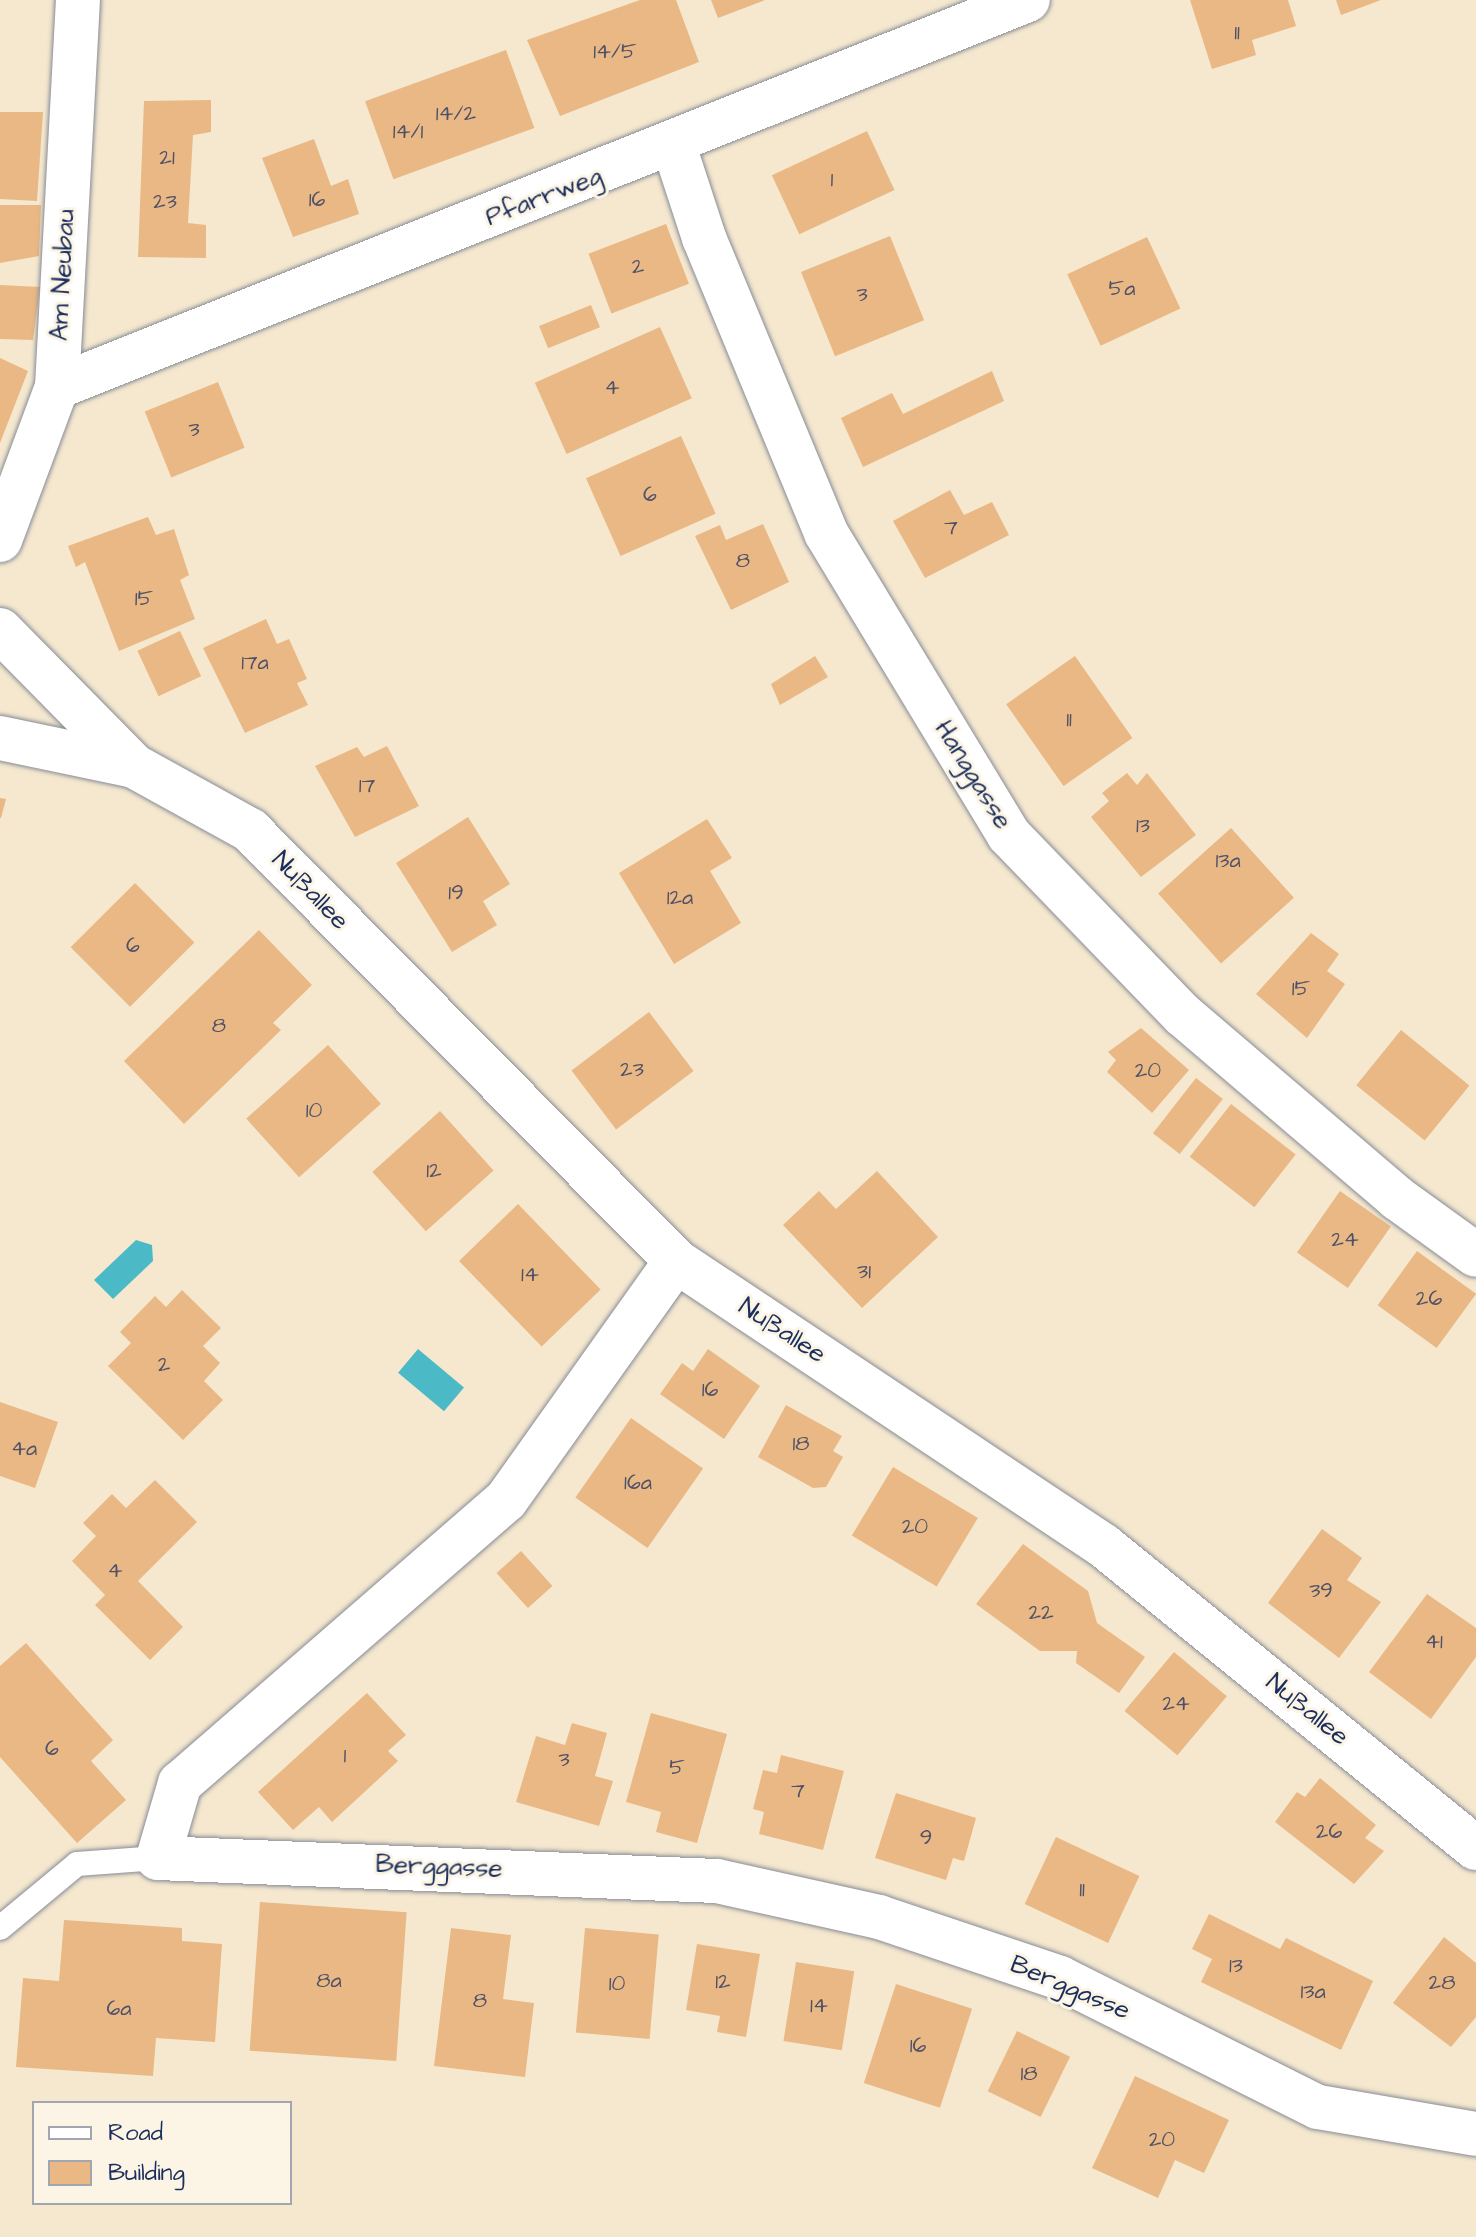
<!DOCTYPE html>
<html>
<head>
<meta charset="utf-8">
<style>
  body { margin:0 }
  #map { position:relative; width:1476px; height:2237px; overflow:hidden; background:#f5e8cf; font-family:"Architects Daughter",sans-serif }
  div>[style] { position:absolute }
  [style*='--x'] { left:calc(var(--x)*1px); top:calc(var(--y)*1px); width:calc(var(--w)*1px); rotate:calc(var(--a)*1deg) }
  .water>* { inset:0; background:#4cbac6; transform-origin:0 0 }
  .building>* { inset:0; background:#e9b884; transform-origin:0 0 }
  .roads { filter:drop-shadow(0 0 2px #888c96) drop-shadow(0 0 2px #888c96) }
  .service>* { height:24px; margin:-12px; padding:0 12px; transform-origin:12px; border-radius:12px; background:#fff }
  .minor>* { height:44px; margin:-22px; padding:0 22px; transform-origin:22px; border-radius:22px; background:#fff }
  span { translate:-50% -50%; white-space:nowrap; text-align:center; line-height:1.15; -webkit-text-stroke:6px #fcf5e5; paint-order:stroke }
  .number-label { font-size:22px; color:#4e5168 }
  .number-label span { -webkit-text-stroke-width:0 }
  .street-label { font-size:26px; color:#1b2f5e }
  .legend { position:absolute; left:32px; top:2101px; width:260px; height:104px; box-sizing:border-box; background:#fcf5e5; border:2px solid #a2a6af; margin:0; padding:10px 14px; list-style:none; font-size:24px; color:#1b2f5e }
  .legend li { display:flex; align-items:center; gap:16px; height:40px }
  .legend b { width:40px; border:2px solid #a2a6af }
</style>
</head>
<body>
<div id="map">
  <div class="water">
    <i style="clip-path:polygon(136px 1240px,152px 1245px,153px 1261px,113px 1299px,94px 1280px)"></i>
    <i style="left:418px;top:1349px;width:60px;height:31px;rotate:40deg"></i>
  </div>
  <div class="building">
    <i style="clip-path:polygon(640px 0,676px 0,699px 62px,560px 116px,527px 40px)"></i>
    <i style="clip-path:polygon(711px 0,765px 0,718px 18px)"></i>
    <i style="clip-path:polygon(1190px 0,1288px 0,1296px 26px,1252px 40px,1256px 55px,1212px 69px)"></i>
    <i style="clip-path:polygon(1336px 0,1381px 0,1341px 15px)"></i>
    <i style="left:506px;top:50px;width:83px;height:150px;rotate:70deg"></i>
    <i style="clip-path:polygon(211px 100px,211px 132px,193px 135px,188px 223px,206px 225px,206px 258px,138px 257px,144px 101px)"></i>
    <i style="clip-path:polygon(0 112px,43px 112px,37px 201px,0 199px)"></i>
    <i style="left:867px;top:131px;width:65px;height:105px;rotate:65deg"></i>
    <i style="clip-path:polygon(314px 139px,331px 186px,348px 179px,359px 214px,293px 237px,262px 158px)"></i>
    <i style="clip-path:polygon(0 205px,41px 205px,39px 256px,0 263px)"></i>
    <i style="left:666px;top:224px;width:64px;height:83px;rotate:69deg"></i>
    <i style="left:890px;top:236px;width:91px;height:96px;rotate:68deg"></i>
    <i style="left:1147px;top:237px;width:79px;height:88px;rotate:65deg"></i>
    <i style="clip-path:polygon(0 285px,40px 287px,33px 340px,0 339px)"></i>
    <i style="left:591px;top:305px;width:24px;height:56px;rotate:68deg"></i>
    <i style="left:660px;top:327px;width:78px;height:137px;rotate:66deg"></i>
    <i style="clip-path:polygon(0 358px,28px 371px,0 443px)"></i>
    <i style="clip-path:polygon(992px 371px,1004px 401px,863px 467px,841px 418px,892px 393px,903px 414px)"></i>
    <i style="left:218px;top:382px;width:71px;height:79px;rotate:68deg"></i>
    <i style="left:681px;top:436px;width:85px;height:104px;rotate:66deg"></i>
    <i style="clip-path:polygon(950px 490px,964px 515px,992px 502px,1009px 535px,925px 578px,893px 521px)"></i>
    <i style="clip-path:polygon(148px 517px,156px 535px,174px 529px,189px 575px,180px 580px,195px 619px,119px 651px,85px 562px,76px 567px,68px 546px)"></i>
    <i style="clip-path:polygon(763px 524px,789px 582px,731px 610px,695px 536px,720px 525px,726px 540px)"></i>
    <i style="clip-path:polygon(266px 619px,277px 644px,289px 639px,307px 679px,297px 683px,308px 705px,245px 733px,203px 648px)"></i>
    <i style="left:180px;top:631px;width:50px;height:47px;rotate:65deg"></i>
    <i style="clip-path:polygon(815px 656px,828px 677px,780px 705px,771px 684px)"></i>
    <i style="left:1075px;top:656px;width:100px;height:84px;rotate:55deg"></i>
    <i style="clip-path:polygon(387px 746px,419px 806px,355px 837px,315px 766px,357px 747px,364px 757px)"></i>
    <i style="clip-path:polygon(1127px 773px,1137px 785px,1147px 773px,1196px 835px,1141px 877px,1091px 817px,1109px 801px,1102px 793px)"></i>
    <i style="clip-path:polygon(0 798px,6px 799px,1px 818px,0 818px)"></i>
    <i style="clip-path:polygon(468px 817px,510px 884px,483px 901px,497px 925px,452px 952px,396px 863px)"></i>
    <i style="clip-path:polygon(707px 819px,732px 858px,710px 871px,741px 923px,674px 964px,619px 873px)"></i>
    <i style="left:1231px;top:828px;width:94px;height:98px;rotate:48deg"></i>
    <i style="left:135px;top:883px;width:84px;height:91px;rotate:45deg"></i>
    <i style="clip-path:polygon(259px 930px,312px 985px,273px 1023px,281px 1030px,184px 1124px,124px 1061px)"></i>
    <i style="clip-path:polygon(1311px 933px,1339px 954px,1327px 971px,1345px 984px,1307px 1038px,1256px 994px)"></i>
    <i style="left:649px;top:1012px;width:74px;height:97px;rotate:53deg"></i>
    <i style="clip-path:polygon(1141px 1028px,1189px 1070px,1152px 1113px,1107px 1072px,1116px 1060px,1108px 1052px)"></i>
    <i style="left:1401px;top:1030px;width:88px;height:71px;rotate:39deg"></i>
    <i style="left:328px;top:1045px;width:79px;height:110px;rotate:48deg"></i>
    <i style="left:1196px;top:1078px;width:34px;height:70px;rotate:38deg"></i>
    <i style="left:1231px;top:1104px;width:82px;height:67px;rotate:38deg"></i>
    <i style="left:440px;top:1111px;width:80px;height:91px;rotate:48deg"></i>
    <i style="clip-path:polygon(877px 1171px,938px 1237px,862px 1308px,783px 1225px,819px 1191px,836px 1209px)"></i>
    <i style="left:1340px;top:1191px;width:62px;height:75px;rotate:35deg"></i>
    <i style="left:518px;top:1204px;width:119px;height:82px;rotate:46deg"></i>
    <i style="left:1417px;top:1251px;width:73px;height:67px;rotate:36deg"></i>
    <i style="clip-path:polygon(182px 1290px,221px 1328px,203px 1346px,220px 1363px,204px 1381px,223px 1400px,183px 1440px,108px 1366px,131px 1343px,120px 1332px,155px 1296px,166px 1307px)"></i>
    <i style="clip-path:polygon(708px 1349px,760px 1386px,724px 1439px,660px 1394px,682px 1363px,693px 1371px)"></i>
    <i style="clip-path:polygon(0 1402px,58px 1422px,35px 1488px,0 1476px)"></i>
    <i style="clip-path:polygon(786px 1405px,842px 1436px,833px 1451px,843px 1457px,826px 1487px,813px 1488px,758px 1457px)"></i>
    <i style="left:631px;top:1418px;width:88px;height:97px;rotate:35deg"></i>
    <i style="left:893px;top:1467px;width:99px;height:80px;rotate:31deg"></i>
    <i style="clip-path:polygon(155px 1480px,197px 1522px,138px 1581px,183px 1627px,150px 1660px,95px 1605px,105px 1595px,72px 1561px,96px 1536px,83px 1523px,112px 1494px,126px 1508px)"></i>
    <i style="clip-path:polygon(1322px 1529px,1362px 1558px,1347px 1580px,1381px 1602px,1339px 1658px,1268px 1603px)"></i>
    <i style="clip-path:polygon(1023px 1544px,1088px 1591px,1097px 1623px,1145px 1657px,1119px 1693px,1076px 1663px,1077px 1651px,1040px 1651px,976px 1604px)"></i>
    <i style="left:521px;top:1551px;width:47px;height:33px;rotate:48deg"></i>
    <i style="clip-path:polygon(1427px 1594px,1476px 1628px,1476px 1657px,1431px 1719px,1369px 1672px)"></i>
    <i style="clip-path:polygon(26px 1643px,113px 1740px,91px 1761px,126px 1800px,77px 1843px,0 1757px,0 1666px)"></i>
    <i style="left:1174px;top:1652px;width:69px;height:77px;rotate:40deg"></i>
    <i style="clip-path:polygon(367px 1693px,406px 1735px,388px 1751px,398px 1761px,332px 1822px,319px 1807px,293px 1830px,258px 1792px)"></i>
    <i style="clip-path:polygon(651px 1713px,727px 1734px,697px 1843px,656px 1832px,661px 1812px,626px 1802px)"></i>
    <i style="clip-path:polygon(572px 1723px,607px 1733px,595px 1776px,613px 1781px,599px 1826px,516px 1802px,536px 1736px,565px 1745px)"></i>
    <i style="clip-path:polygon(781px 1755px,844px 1771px,823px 1850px,759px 1834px,764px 1812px,753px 1809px,763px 1770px,777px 1773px)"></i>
    <i style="clip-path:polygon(1320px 1778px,1376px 1825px,1365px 1838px,1384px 1851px,1354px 1884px,1275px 1822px,1297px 1792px,1305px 1797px)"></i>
    <i style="clip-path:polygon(896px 1793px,976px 1818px,964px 1861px,953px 1858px,946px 1880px,875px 1858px)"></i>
    <i style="left:1056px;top:1837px;width:92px;height:74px;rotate:25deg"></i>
    <i style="left:260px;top:1902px;width:147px;height:149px;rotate:4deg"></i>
    <i style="clip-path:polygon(1209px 1914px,1280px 1949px,1286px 1938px,1373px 1981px,1341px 2050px,1201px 1982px,1212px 1959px,1192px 1949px)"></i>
    <i style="clip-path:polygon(64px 1920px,182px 1928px,182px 1941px,222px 1944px,215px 2042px,156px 2038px,153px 2076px,16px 2067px,23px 1978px,59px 1981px)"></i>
    <i style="clip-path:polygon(451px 1928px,511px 1935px,503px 1999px,534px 2003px,525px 2077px,434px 2066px)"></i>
    <i style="left:585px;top:1928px;width:74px;height:105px;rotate:5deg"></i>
    <i style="clip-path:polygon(1444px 1937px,1476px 1963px,1476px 2017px,1451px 2047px,1393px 2003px)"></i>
    <i style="clip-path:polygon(697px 1944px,760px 1954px,746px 2037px,717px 2032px,720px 2016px,686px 2010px)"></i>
    <i style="left:796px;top:1962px;width:59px;height:80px;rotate:9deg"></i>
    <i style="left:896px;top:1984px;width:80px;height:104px;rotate:18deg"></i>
    <i style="left:1017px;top:2031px;width:59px;height:67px;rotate:26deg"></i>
    <i style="clip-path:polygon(1135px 2076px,1229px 2120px,1204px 2173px,1175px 2160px,1158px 2198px,1092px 2168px)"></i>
  </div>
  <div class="roads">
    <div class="service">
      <i style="--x:0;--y:1928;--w:100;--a:-39.7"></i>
      <i style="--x:77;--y:1864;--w:81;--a:-4.2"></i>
    </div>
    <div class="minor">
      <i style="--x:674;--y:146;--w:97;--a:71.9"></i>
      <i style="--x:704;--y:238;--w:319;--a:67.5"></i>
      <i style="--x:826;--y:533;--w:353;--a:58.8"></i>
      <i style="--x:1009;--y:835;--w:250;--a:46"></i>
      <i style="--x:1183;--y:1015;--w:282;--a:40.5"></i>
      <i style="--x:1397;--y:1198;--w:97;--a:35.8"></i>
      <i style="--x:57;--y:387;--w:1045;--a:-21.73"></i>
      <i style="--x:0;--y:540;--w:163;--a:-69.6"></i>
      <i style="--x:57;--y:387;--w:388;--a:-86.9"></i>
      <i style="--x:0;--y:630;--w:191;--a:45.4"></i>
      <i style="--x:0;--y:738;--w:137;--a:11.8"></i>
      <i style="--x:134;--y:766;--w:132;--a:28.9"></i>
      <i style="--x:250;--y:830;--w:606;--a:45.33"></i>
      <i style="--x:676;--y:1261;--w:514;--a:33.66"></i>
      <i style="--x:1104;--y:1546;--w:479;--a:39.1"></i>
      <i style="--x:676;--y:1261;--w:293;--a:125.4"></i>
      <i style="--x:506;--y:1500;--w:432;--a:139"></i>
      <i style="--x:180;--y:1783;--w:78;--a:106.3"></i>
      <i style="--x:158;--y:1858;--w:559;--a:2.36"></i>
      <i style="--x:717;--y:1881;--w:166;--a:12.5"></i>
      <i style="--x:879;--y:1917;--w:191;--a:18.6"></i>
      <i style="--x:1060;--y:1978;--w:288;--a:26.6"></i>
      <i style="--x:1318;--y:2107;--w:160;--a:9.7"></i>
    </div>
  </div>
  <div class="number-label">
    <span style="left:1237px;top:33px">11</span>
    <span style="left:615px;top:52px">14/5</span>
    <span style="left:456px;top:114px">14/2</span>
    <span style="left:408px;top:132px">14/1</span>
    <span style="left:167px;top:158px">21</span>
    <span style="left:832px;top:180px">1</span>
    <span style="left:317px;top:200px">16</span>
    <span style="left:165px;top:202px">23</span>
    <span style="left:638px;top:267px">2</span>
    <span style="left:1122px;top:289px">5a</span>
    <span style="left:862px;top:295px">3</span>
    <span style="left:612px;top:388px">4</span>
    <span style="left:194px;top:430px">3</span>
    <span style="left:650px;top:495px">6</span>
    <span style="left:951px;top:528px">7</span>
    <span style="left:743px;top:561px">8</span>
    <span style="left:144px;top:599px">15</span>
    <span style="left:255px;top:663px">17a</span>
    <span style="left:1069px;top:720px">11</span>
    <span style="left:367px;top:786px">17</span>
    <span style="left:1143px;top:826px">13</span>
    <span style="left:1228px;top:861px">13a</span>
    <span style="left:456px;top:893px">19</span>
    <span style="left:680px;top:898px">12a</span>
    <span style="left:133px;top:946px">6</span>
    <span style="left:1301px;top:989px">15</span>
    <span style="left:219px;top:1026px">8</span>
    <span style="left:632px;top:1070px">23</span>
    <span style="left:1148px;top:1071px">20</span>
    <span style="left:314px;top:1111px">10</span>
    <span style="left:434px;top:1171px">12</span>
    <span style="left:1345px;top:1240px">24</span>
    <span style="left:864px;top:1272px">31</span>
    <span style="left:530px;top:1275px">14</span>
    <span style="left:1429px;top:1299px">26</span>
    <span style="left:164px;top:1365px">2</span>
    <span style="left:710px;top:1390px">16</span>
    <span style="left:801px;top:1444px">18</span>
    <span style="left:24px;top:1449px">4a</span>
    <span style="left:638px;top:1483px">16a</span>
    <span style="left:915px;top:1527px">20</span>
    <span style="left:115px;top:1571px">4</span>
    <span style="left:1321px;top:1591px">39</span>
    <span style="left:1041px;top:1613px">22</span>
    <span style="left:1434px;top:1642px">41</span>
    <span style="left:1176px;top:1704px">24</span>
    <span style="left:52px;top:1749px">6</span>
    <span style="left:345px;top:1756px">1</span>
    <span style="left:564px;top:1760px">3</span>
    <span style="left:677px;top:1768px">5</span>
    <span style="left:798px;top:1791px">7</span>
    <span style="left:1329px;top:1832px">26</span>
    <span style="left:926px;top:1838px">9</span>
    <span style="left:1082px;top:1890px">11</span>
    <span style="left:1236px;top:1966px">13</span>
    <span style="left:329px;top:1981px">8a</span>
    <span style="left:723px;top:1982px">12</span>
    <span style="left:1442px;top:1983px">28</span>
    <span style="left:617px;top:1984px">10</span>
    <span style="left:1313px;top:1992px">13a</span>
    <span style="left:480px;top:2001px">8</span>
    <span style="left:819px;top:2006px">14</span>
    <span style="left:119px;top:2009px">6a</span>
    <span style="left:918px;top:2046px">16</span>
    <span style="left:1029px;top:2074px">18</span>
    <span style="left:1162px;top:2140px">20</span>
  </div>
  <div class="street-label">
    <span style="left:544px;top:197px;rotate:-21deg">Pfarrweg</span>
    <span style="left:63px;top:275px;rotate:-87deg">Am Neubau</span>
    <span style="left:973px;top:775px;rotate:58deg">Hanggasse</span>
    <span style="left:310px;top:891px;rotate:46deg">Nußallee</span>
    <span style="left:782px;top:1331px;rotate:33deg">Nußallee</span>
    <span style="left:1307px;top:1710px;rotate:39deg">Nußallee</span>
    <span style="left:439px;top:1867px;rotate:2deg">Berggasse</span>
    <span style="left:1070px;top:1988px;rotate:23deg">Berggasse</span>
  </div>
  <ul class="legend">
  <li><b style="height:10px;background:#fff"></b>Road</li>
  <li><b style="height:22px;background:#e9b884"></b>Building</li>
  </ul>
</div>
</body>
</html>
